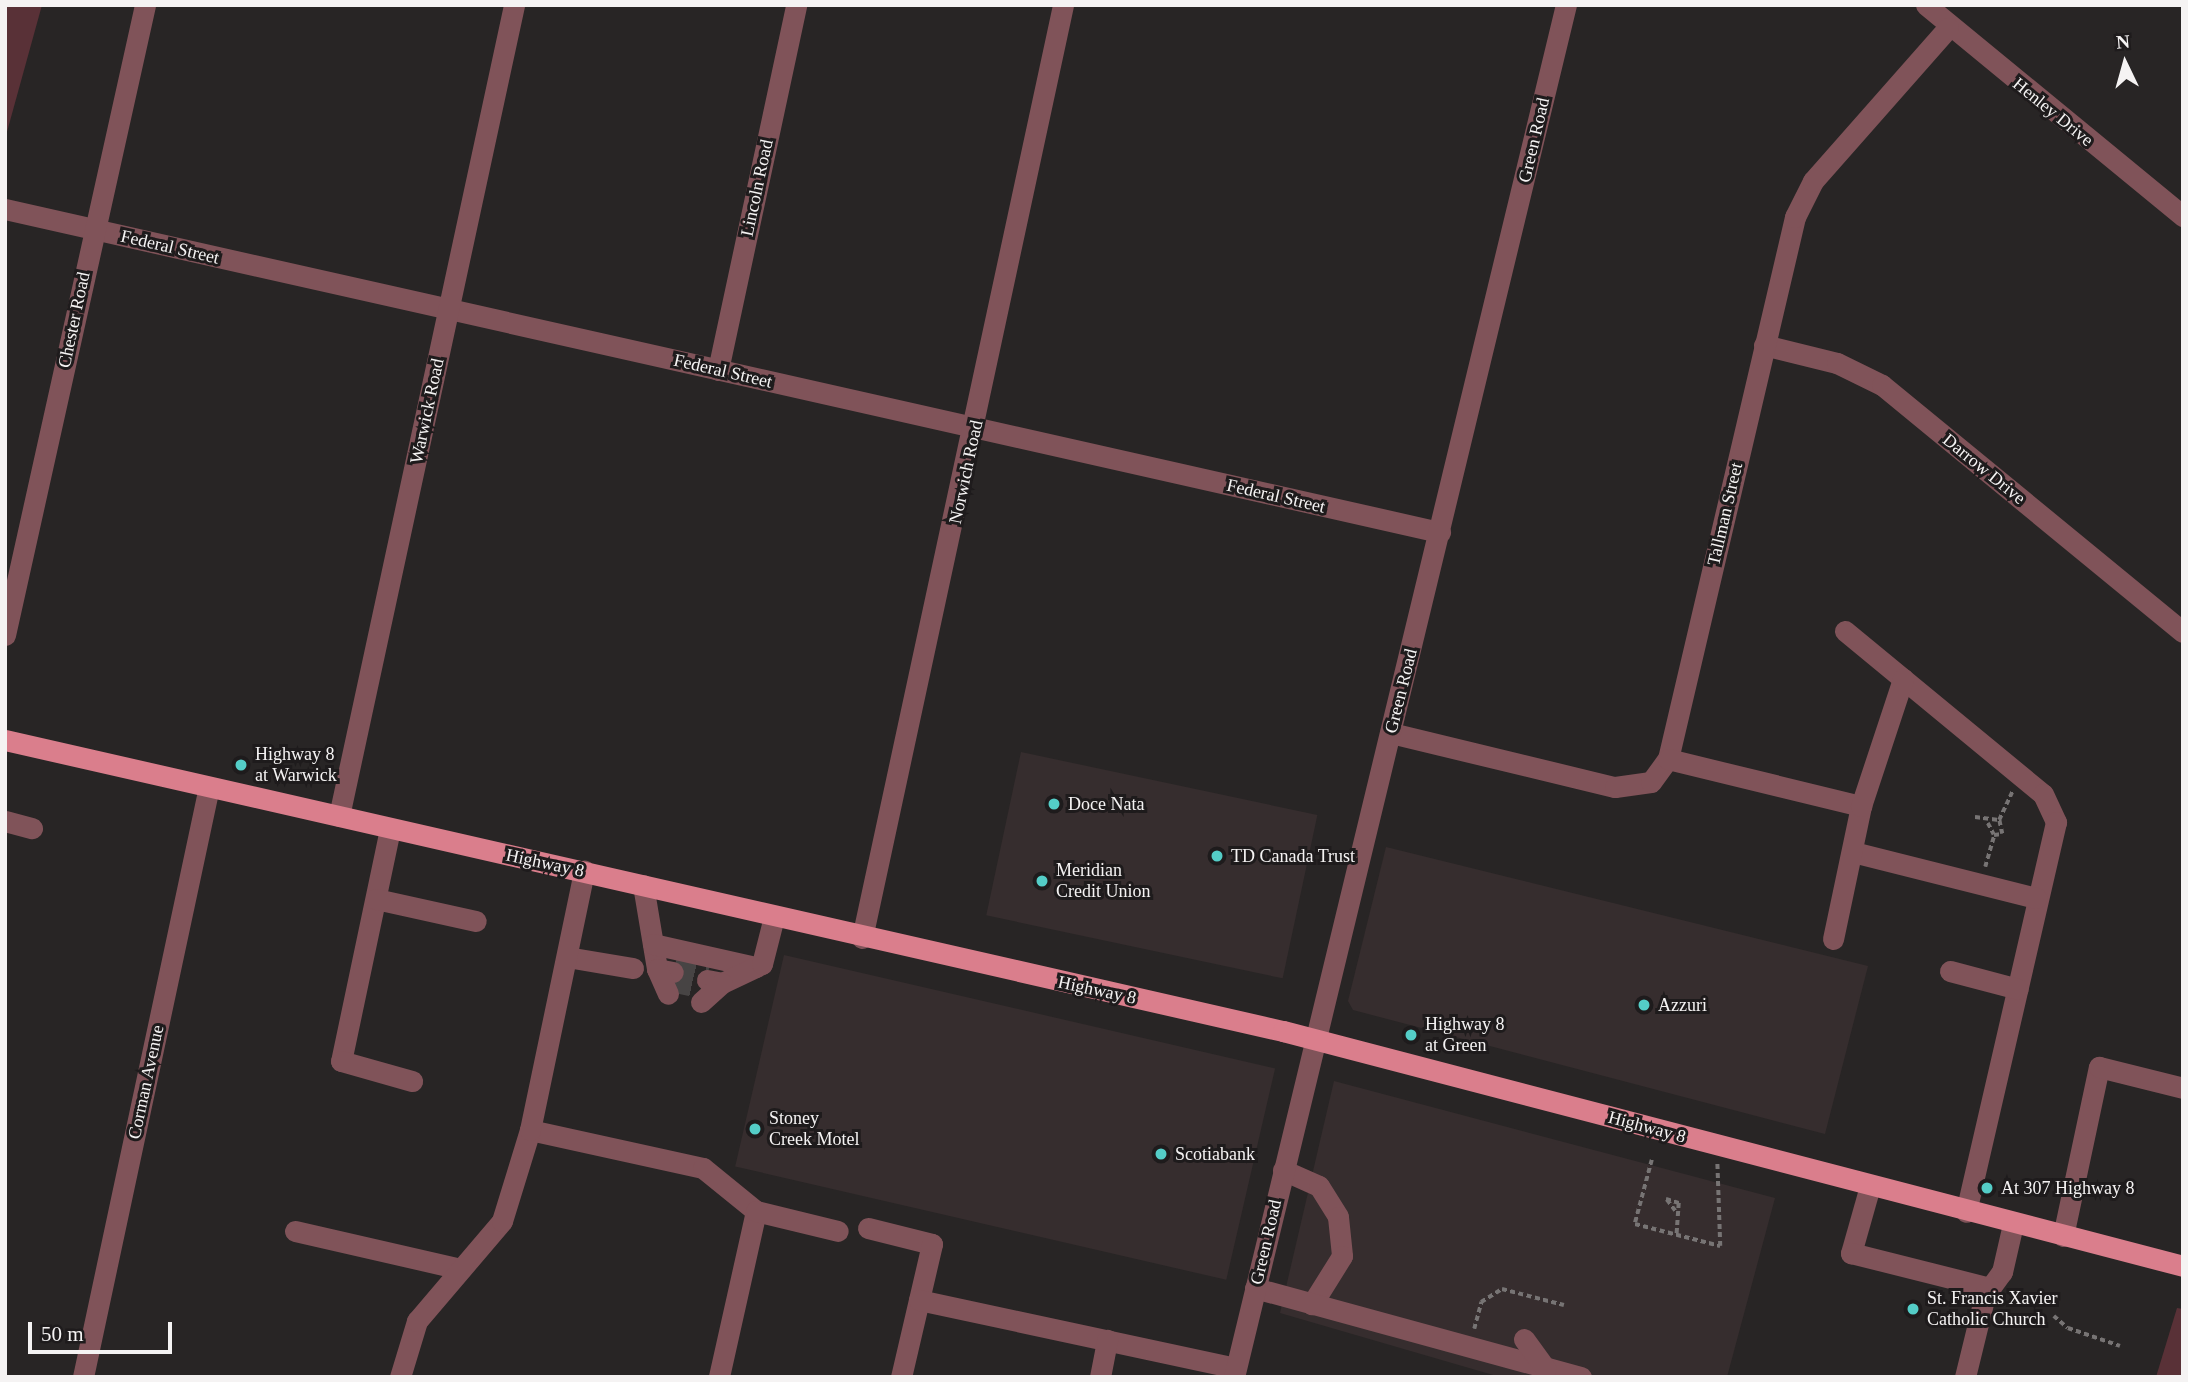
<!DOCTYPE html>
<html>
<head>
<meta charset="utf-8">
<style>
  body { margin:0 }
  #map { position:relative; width:2188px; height:1382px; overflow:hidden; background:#282525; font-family:"Times New Roman",serif }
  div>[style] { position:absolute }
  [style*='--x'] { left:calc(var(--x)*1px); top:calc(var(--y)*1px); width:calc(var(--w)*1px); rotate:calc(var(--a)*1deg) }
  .built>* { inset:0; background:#362d2e; transform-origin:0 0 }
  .green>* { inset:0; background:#593137 }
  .minor-tunnel>* { height:21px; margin-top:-10.5px; transform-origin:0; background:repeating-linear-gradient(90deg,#474444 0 21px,transparent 0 31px) }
  .path>* { height:3.5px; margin-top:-1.75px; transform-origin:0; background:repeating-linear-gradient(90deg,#777474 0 5px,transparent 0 8.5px) }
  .minor>* { height:21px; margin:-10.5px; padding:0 10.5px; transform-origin:10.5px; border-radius:10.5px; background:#805359 }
  .major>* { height:21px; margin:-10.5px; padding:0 10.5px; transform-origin:10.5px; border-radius:10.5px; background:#da7e8c }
  .dots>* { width:19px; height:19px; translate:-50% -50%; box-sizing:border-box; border:4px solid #1e1b1c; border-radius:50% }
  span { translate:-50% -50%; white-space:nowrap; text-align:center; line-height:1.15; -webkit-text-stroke:6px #1e1b1c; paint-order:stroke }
  .street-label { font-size:18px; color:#f5f3f3 }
  .poi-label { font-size:18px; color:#f5f3f3 }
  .left { translate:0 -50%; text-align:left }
  .frame { position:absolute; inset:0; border:7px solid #f5f3f3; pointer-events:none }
  .north { position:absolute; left:2090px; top:28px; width:70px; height:70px; -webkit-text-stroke:5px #1e1b1c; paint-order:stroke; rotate:355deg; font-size:19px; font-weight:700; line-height:28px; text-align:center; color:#f5f3f3 }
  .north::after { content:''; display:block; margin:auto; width:24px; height:32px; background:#f5f3f3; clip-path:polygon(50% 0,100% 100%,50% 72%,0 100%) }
  .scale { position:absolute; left:28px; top:1322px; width:144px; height:32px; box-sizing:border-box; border:4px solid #f5f3f3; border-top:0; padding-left:9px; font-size:21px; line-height:24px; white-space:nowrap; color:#f5f3f3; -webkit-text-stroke:5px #1e1b1c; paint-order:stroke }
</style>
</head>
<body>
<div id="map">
  <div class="built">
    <i style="left:1021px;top:752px;width:303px;height:167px;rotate:12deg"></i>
    <i style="clip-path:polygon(1386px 847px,1868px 966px,1825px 1134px,1353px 1010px,1348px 1001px)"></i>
    <i style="left:784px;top:955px;width:504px;height:217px;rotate:13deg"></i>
    <i style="clip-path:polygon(1334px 1081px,1775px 1198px,1727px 1377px,1500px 1377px,1280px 1313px)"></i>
  </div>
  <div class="green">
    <i style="clip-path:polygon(5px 5px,42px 5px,5px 139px)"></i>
    <i style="clip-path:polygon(2177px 1308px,2183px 1309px,2183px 1377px,2156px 1377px)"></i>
  </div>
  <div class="minor-tunnel">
    <i style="--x:675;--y:964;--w:34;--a:14"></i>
    <i style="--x:671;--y:981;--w:35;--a:12"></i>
  </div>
  <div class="path">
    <i style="--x:1975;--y:817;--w:24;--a:7"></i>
    <i style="--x:1999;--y:820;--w:31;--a:-65"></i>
    <i style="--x:1988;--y:823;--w:13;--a:63"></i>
    <i style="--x:1994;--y:835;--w:8;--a:-7"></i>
    <i style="--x:2002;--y:834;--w:14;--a:-102"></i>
    <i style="--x:1985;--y:867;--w:33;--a:-74"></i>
    <i style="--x:1652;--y:1160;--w:66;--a:104.9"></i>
    <i style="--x:1635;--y:1224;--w:88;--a:14.5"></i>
    <i style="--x:1720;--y:1246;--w:84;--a:-92"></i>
    <i style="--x:1675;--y:1211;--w:15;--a:-127"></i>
    <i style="--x:1666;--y:1199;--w:14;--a:17"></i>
    <i style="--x:1679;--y:1203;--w:32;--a:94"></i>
    <i style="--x:2054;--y:1316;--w:18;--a:41"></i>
    <i style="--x:2068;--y:1328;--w:55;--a:19.1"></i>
    <i style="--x:1474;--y:1329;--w:28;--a:-75"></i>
    <i style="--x:1481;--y:1302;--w:25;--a:-32"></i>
    <i style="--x:1502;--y:1289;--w:64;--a:14.5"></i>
  </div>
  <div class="minor">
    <i style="--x:1926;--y:5;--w:333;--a:39.4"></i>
    <i style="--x:5;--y:209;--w:1471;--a:12.69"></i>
    <i style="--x:1764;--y:345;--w:75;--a:13.9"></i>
    <i style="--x:1837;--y:363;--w:50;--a:26.1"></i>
    <i style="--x:1882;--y:385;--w:389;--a:39.4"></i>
    <i style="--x:718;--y:370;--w:373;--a:-77.9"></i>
    <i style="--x:1845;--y:631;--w:256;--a:39.5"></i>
    <i style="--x:2043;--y:794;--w:31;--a:65"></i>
    <i style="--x:2056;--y:822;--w:400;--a:103"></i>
    <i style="--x:5;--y:635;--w:645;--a:-77.47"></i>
    <i style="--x:1391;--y:733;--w:230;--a:13.6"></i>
    <i style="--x:1615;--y:787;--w:36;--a:-8"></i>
    <i style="--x:1651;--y:782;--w:29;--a:-54"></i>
    <i style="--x:1668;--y:759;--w:557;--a:-76.81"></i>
    <i style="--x:1795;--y:217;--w:40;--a:-63.4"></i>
    <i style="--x:1813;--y:181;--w:204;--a:-48.6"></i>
    <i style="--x:1668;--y:759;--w:199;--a:13.7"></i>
    <i style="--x:339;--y:816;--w:830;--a:-77.82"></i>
    <i style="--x:5;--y:821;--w:28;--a:15"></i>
    <i style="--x:390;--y:829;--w:237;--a:101.9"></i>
    <i style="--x:341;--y:1061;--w:74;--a:15.7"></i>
    <i style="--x:1853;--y:852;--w:189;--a:14.1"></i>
    <i style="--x:643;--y:885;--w:85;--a:80.5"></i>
    <i style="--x:657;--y:969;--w:16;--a:11"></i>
    <i style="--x:376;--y:899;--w:102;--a:12.4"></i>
    <i style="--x:862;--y:938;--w:954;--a:-77.84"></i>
    <i style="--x:1833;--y:939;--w:136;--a:-78.1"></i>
    <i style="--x:1861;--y:806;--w:134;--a:-71.7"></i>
    <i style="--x:653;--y:944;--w:105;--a:12.7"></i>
    <i style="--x:567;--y:957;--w:67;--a:9.5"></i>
    <i style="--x:657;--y:969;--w:27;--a:66"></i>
    <i style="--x:1950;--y:971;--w:70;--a:14.8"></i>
    <i style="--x:707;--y:980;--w:15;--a:11"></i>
    <i style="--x:722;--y:983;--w:44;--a:-25.4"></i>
    <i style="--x:762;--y:964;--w:49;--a:-75.7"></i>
    <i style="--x:701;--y:1002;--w:28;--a:-42"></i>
    <i style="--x:530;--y:1130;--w:177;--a:12.4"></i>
    <i style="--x:703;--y:1168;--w:68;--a:39.1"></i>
    <i style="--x:756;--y:1211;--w:170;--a:102.6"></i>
    <i style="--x:1283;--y:1170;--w:39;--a:24"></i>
    <i style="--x:1319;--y:1186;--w:36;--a:58"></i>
    <i style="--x:1338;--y:1217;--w:39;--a:84"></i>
    <i style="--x:1342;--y:1256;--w:57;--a:122"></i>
    <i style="--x:1870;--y:1186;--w:70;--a:105.8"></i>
    <i style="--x:1851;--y:1253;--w:143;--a:14.1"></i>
    <i style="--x:756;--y:1211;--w:84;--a:13.7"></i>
    <i style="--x:868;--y:1228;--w:66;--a:14"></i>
    <i style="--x:932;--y:1244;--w:137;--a:103.1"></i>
    <i style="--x:295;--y:1231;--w:170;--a:12.9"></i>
    <i style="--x:2063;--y:1236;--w:173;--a:-78"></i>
    <i style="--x:2099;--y:1067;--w:87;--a:14"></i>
    <i style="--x:1255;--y:1288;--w:338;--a:15.3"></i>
    <i style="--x:919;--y:1300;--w:324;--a:12.1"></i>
    <i style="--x:1524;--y:1339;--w:37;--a:54"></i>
    <i style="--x:83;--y:1377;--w:603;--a:-77.95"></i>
    <i style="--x:400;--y:1377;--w:59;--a:-73.1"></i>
    <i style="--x:417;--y:1321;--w:131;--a:-49.6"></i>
    <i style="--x:502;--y:1221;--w:95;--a:-72.9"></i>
    <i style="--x:530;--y:1130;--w:265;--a:-78.2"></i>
    <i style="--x:1100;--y:1377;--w:38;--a:-79"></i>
    <i style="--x:1234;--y:1377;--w:1412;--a:-76.4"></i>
    <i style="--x:1965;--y:1377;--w:84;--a:-76.3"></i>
    <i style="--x:1985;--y:1295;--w:29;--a:-54"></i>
    <i style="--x:2002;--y:1272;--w:49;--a:-77.1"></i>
  </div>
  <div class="major">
    <i style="--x:5;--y:740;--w:1311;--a:12.83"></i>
    <i style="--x:1283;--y:1031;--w:930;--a:14.63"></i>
  </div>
  <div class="dots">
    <i style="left:241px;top:765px;background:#54cdc7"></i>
    <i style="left:1054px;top:804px;background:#54cdc7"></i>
    <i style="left:1217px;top:856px;background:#54cdc7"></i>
    <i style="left:1042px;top:881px;background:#54cdc7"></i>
    <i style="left:1644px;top:1005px;background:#54cdc7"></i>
    <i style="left:1411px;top:1035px;background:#54cdc7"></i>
    <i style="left:755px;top:1129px;background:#54cdc7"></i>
    <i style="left:1161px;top:1154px;background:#54cdc7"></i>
    <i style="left:1987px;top:1188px;background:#54cdc7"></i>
    <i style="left:1913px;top:1309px;background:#54cdc7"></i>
  </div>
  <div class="street-label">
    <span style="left:2053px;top:112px;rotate:39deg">Henley Drive</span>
    <span style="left:1534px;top:140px;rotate:-77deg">Green Road</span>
    <span style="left:757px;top:188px;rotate:-78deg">Lincoln Road</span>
    <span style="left:170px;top:247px;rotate:13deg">Federal Street</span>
    <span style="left:74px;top:320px;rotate:-78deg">Chester Road</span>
    <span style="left:723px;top:371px;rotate:13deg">Federal Street</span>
    <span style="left:427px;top:411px;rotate:-78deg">Warwick Road</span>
    <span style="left:1984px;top:469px;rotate:39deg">Darrow Drive</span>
    <span style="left:966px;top:472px;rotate:-78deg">Norwich Road</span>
    <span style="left:1276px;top:496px;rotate:13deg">Federal Street</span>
    <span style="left:1725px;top:514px;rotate:-77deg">Tallman Street</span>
    <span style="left:1401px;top:691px;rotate:-76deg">Green Road</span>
    <span style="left:545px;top:863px;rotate:12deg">Highway 8</span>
    <span style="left:1097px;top:990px;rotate:12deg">Highway 8</span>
    <span style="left:146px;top:1082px;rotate:-78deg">Corman Avenue</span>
    <span style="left:1647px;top:1127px;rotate:15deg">Highway 8</span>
    <span style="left:1266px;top:1242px;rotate:-77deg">Green Road</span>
  </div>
  <div class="poi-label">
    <span class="left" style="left:255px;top:765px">Highway 8<br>at Warwick</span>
    <span class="left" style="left:1068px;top:804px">Doce Nata</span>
    <span class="left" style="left:1231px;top:856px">TD Canada Trust</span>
    <span class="left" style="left:1056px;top:881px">Meridian<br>Credit Union</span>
    <span class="left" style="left:1658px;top:1005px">Azzuri</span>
    <span class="left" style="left:1425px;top:1035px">Highway 8<br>at Green</span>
    <span class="left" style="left:769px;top:1129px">Stoney<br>Creek Motel</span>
    <span class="left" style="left:1175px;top:1154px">Scotiabank</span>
    <span class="left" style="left:2001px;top:1188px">At 307 Highway 8</span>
    <span class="left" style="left:1927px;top:1309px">St. Francis Xavier<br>Catholic Church</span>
  </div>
  <div class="frame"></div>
  <div class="north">N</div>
  <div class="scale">50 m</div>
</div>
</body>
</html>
